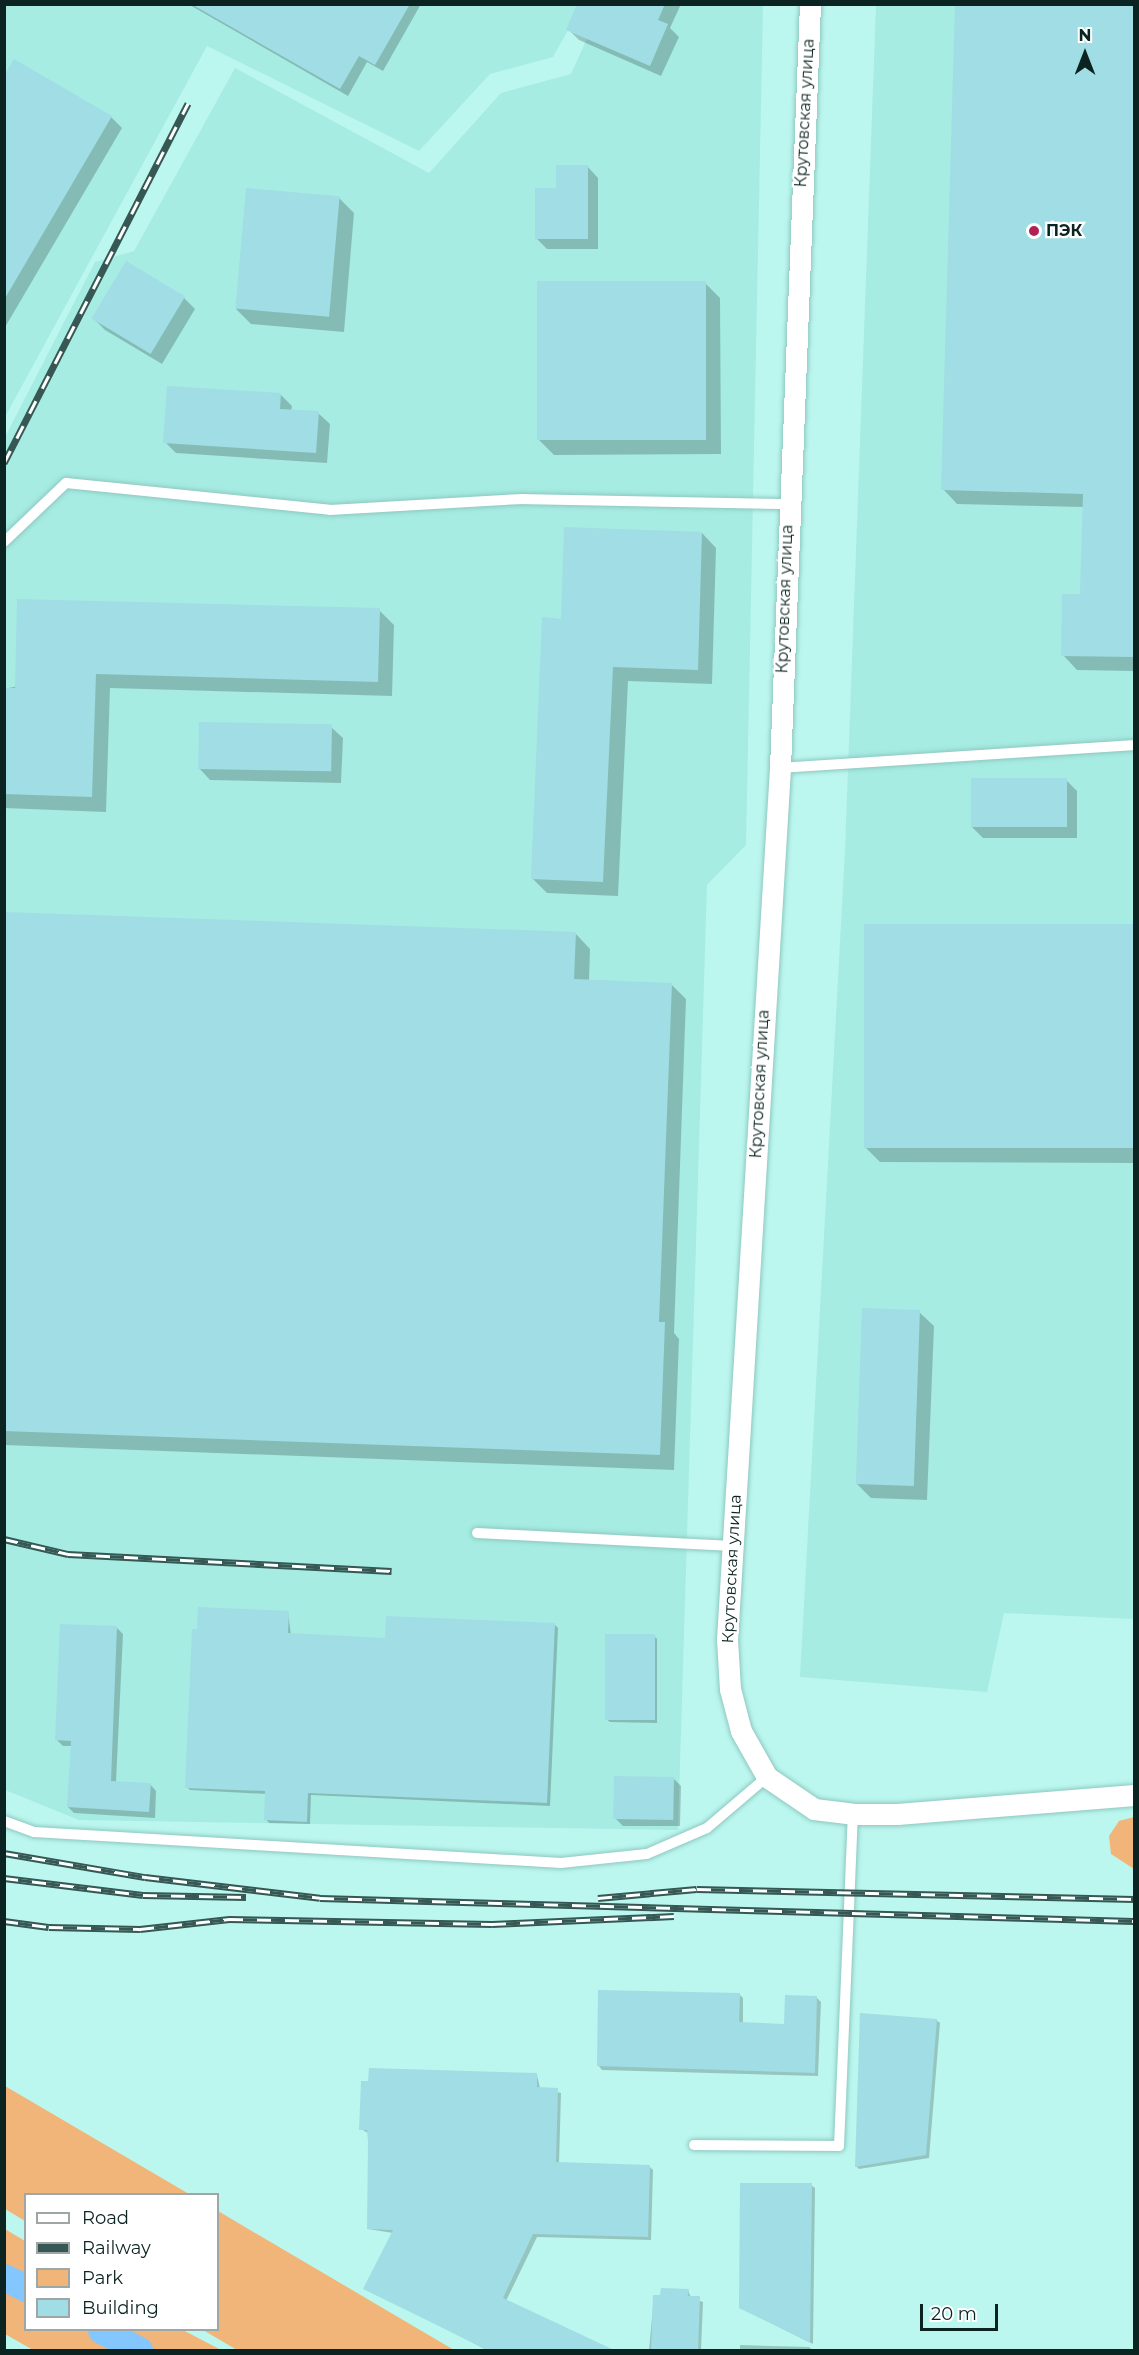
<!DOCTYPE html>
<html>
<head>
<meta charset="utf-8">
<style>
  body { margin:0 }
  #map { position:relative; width:1139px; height:2355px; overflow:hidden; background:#bbf7ef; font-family:Montserrat,sans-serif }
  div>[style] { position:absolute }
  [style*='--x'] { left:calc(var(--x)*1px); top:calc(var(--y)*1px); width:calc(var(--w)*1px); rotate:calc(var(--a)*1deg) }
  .built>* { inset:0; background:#a6ece3 }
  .green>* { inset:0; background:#f1b57a }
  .shadow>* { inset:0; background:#0003 }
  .canal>* { height:27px; margin:-13.5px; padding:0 13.5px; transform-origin:13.5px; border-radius:13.5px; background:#84c6fe }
  .building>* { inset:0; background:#a1dde4; transform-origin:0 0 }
  .roads { filter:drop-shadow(0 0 2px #8ec8c0) drop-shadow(0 0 2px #8ec8c0) }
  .lane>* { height:10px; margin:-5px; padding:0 5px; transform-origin:5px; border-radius:5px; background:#fff }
  .street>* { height:21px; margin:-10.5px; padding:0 10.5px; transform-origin:10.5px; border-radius:10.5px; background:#fff }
  .rail>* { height:7px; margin-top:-3.5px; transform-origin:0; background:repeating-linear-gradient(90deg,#fff 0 14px,#365753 0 28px); box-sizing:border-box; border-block:2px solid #365753 }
  .dots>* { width:16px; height:16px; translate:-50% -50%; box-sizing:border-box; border:3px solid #fff; border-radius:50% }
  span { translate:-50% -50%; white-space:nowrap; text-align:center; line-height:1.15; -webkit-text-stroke:4.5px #fff; paint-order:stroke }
  .street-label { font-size:16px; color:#0c2421 }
  .poi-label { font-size:16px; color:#0c2421; font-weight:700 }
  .left { translate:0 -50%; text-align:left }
  .frame { position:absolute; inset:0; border:6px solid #0c2421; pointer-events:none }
  .legend { position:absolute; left:24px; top:2193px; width:195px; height:138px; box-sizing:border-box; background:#fff; border:2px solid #9ea7a6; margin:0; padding:8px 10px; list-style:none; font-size:18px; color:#0c2421 }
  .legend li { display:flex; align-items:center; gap:12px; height:30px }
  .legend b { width:30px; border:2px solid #9ea7a6 }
  .north { position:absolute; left:1055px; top:24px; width:60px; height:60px; -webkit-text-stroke:4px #fff; paint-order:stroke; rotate:0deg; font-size:16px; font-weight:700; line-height:24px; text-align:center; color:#0c2421 }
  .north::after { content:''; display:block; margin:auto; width:21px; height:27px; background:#0c2421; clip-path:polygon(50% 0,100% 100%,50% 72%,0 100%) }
  .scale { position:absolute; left:920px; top:2304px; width:78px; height:27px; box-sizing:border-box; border:3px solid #0c2421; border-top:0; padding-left:8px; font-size:18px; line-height:21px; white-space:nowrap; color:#0c2421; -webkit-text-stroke:4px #fff; paint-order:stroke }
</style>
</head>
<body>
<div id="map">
  <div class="built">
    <i style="clip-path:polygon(5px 5px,582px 5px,553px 57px,490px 74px,419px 151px,207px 46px,5px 417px)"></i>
    <i style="clip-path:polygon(602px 5px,763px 5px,746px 845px,707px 885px,678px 1830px,79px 1820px,5px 1790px,4px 439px,95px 262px,134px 251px,235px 68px,429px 173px,501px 93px,571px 74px)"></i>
    <i style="clip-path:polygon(876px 5px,1134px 5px,1134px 1619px,1004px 1613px,987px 1692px,800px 1677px,845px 850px)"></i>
  </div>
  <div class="green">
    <i style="clip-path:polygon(1134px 1817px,1134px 1869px,1111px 1854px,1109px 1836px,1119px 1821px)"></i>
    <i style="clip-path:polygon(4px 2086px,5px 2086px,189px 2194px,26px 2194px,25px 2221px,5px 2209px)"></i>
    <i style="clip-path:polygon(218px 2211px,454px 2350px,237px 2350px,203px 2330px,218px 2330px)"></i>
    <i style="clip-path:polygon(5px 2229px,25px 2241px,26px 2330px,183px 2330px,221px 2350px,33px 2350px,5px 2334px)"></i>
  </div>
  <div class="shadow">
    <i style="clip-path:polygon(188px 4px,421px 4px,383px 71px,367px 62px,348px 96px)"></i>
    <i style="clip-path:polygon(579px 4px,681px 4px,670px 28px,679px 37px,661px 76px,579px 40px,568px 29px)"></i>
    <i style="clip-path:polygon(956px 4px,1134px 4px,1134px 671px,1077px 670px,1063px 655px,1081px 596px,1084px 507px,957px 504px,943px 489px)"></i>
    <i style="clip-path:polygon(4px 79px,111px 117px,122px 128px,4px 329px)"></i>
    <i style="clip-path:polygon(587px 166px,598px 178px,598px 249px,547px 249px,536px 238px,558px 190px)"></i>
    <i style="clip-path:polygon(339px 198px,354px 213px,344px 332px,251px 324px,236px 309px)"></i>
    <i style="clip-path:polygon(705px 283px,720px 298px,721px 454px,554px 455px,539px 440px)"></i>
    <i style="clip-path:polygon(184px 298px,195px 309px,162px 364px,105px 330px,93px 318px)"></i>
    <i style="clip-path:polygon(281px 395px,292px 406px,291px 411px,318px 413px,330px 424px,327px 463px,176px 453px,165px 442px)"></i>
    <i style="clip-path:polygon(702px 533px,716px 548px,712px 684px,628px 681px,618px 896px,547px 893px,532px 878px,562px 620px)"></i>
    <i style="clip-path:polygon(379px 610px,394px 625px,392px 696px,110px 688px,106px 812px,4px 808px,4px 689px)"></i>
    <i style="clip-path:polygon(331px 727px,343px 738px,341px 783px,210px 780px,199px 768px)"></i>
    <i style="clip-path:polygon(1066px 780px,1077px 791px,1077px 838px,983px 838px,972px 827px)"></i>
    <i style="clip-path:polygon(4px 913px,576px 934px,590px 949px,589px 981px,671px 984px,686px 999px,674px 1333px,679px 1339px,674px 1470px,4px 1445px)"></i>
    <i style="clip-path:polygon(865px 926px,1134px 926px,1134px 1163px,880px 1162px,865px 1147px)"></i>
    <i style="clip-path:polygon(919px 1312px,934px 1326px,927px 1500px,871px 1498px,856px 1483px)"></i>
    <i style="clip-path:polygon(288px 1612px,291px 1635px,387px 1639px,554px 1624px,558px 1628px,550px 1806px,311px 1795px,310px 1824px,269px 1823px,266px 1819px,267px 1794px,190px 1790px,187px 1787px)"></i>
    <i style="clip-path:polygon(117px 1628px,123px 1634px,116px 1782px,150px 1784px,156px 1791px,155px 1818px,74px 1813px,68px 1807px,72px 1746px,63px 1746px,57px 1740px)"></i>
    <i style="clip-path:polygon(654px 1636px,657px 1639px,657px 1723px,610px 1722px,606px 1719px)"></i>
    <i style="clip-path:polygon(673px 1778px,681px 1786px,680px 1826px,623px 1826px,615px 1818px)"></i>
    <i style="clip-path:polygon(739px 1994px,743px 1998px,743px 2024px,786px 2025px,817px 1998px,821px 2002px,818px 2076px,602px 2070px,598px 2065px)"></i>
    <i style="clip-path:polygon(936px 2020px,940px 2023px,929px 2158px,859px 2169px,856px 2166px)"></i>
    <i style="clip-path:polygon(537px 2075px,540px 2088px,561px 2093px,559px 2164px,649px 2166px,653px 2170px,651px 2240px,537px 2237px,506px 2301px,611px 2350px,487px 2350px,365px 2288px,393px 2233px,368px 2229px,368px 2133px,361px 2129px)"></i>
    <i style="clip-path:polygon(811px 2185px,815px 2188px,813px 2344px,740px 2308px)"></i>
    <i style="clip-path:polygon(688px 2290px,691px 2298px,703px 2302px,701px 2350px,649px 2350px,654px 2296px)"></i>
    <i style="clip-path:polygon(740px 2345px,809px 2347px,813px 2350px,740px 2350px)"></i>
  </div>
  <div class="canal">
    <i style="--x:4;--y:2277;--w:25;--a:27"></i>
    <i style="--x:101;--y:2330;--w:43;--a:27.8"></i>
  </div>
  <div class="building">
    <i style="clip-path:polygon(191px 4px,410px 4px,375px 65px,359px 56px,340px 89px)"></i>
    <i style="clip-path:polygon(577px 4px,665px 4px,658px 20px,668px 24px,650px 66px,566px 30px)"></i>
    <i style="clip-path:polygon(955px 4px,1134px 4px,1134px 657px,1061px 656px,1062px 594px,1080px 594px,1083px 494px,941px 490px)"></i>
    <i style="clip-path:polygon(14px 59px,112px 116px,4px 300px,4px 76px)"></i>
    <i style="clip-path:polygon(556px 165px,588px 165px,588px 239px,535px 239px,535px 188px,556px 188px)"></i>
    <i style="left:246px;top:188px;width:94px;height:121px;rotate:5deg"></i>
    <i style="left:126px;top:261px;width:69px;height:67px;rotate:31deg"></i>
    <i style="left:706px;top:281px;width:159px;height:169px;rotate:90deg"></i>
    <i style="clip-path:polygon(167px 386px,281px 393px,280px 409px,319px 411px,316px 453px,163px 443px)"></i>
    <i style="clip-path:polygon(564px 527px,702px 532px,698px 670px,613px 667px,603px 882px,531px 879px,542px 617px,561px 619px)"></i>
    <i style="clip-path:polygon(17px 599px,380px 608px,378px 682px,96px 674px,92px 797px,4px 794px,4px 688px,15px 688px)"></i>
    <i style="left:199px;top:722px;width:133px;height:47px;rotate:1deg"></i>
    <i style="left:971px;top:778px;width:96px;height:49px"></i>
    <i style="clip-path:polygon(4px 912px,576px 932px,574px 979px,672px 983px,659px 1322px,665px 1322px,660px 1455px,4px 1431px)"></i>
    <i style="left:864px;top:924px;width:270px;height:224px"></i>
    <i style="left:862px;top:1308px;width:58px;height:176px;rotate:2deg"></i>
    <i style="clip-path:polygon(198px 1607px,289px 1611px,288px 1633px,385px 1638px,386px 1616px,555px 1623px,547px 1803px,308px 1793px,307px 1822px,264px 1820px,265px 1791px,185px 1788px,192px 1629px,197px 1629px)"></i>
    <i style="clip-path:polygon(60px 1624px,117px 1626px,111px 1781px,151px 1783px,149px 1812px,67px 1807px,71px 1741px,55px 1740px)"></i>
    <i style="left:605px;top:1634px;width:50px;height:86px"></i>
    <i style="left:614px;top:1776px;width:60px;height:43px;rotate:1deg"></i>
    <i style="clip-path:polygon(598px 1990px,740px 1993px,739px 2022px,784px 2024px,785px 1995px,817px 1996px,815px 2073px,597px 2066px)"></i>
    <i style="clip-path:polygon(860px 2013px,937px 2019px,926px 2155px,855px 2167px)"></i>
    <i style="clip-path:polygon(369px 2068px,537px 2073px,537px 2087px,558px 2088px,556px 2162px,650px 2165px,648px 2237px,533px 2234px,503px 2298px,614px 2350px,488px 2350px,363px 2289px,393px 2230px,367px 2229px,368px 2142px,367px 2130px,359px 2130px,361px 2081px,368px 2081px)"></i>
    <i style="clip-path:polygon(740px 2183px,812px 2183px,810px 2342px,739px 2308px)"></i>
    <i style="clip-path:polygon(661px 2288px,689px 2289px,688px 2296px,700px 2296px,698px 2350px,651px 2350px,653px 2295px,660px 2295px)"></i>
  </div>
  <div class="roads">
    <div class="lane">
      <i style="--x:4;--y:542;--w:86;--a:-43.6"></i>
      <i style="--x:66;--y:483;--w:265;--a:5.8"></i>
      <i style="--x:330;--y:510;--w:193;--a:-3.3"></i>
      <i style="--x:523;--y:499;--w:265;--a:1.1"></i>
      <i style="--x:780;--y:768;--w:355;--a:-3.7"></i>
      <i style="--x:477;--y:1533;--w:256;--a:2.9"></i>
      <i style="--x:4;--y:1821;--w:32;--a:20"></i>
      <i style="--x:34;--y:1832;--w:528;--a:3.37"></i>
      <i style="--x:561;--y:1863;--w:86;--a:-6"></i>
      <i style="--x:647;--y:1854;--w:65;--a:-23.4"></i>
      <i style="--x:707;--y:1828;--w:79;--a:-40.4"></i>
      <i style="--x:694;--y:2145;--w:145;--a:0.4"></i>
      <i style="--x:839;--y:2146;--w:332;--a:-87.6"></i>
    </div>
    <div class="street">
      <i style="--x:810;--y:4;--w:765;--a:92.25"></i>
      <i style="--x:780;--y:768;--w:873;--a:93.48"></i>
      <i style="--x:727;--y:1639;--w:50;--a:86.6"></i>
      <i style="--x:730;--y:1689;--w:43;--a:75.3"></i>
      <i style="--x:741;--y:1731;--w:53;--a:60.5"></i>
      <i style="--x:767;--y:1777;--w:57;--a:34.2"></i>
      <i style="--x:814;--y:1809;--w:39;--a:7"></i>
      <i style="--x:853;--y:1814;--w:44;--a:0"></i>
      <i style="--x:897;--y:1814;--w:238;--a:-4.6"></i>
    </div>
  </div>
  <div class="rail">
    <i style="--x:4;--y:463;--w:404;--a:-62.9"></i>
    <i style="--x:4;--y:1539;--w:66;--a:13.2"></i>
    <i style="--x:68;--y:1554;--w:324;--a:3"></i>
    <i style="--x:4;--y:1853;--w:143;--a:9.7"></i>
    <i style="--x:145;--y:1877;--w:176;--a:6.8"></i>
    <i style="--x:320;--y:1898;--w:814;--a:1.62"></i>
    <i style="--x:4;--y:1878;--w:140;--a:7"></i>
    <i style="--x:143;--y:1895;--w:103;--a:1.1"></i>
    <i style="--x:598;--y:1898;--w:99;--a:-5.2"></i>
    <i style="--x:697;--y:1889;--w:437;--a:1.3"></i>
    <i style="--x:4;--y:1921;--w:45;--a:7.6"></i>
    <i style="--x:49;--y:1927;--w:91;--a:1.3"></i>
    <i style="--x:140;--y:1929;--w:90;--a:-6.4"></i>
    <i style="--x:229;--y:1919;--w:263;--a:1.1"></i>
    <i style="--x:492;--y:1924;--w:182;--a:-2.5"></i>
  </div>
  <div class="dots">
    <i style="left:1034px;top:231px;background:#b12156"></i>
  </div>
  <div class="street-label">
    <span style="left:805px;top:113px;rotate:-87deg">Крутовская улица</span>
    <span style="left:785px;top:599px;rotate:-88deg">Крутовская улица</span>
    <span style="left:760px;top:1084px;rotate:-87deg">Крутовская улица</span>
    <span style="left:732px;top:1569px;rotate:-87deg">Крутовская улица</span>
  </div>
  <div class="poi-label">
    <span class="left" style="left:1046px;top:231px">ПЭК</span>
  </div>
  <div class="frame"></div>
  <ul class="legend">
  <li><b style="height:8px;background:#fff"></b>Road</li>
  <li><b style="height:8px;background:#365753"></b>Railway</li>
  <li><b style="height:16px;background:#f1b57a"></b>Park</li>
  <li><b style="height:16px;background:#a1dde4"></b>Building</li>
  </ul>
  <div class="north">N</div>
  <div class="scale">20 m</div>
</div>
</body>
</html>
